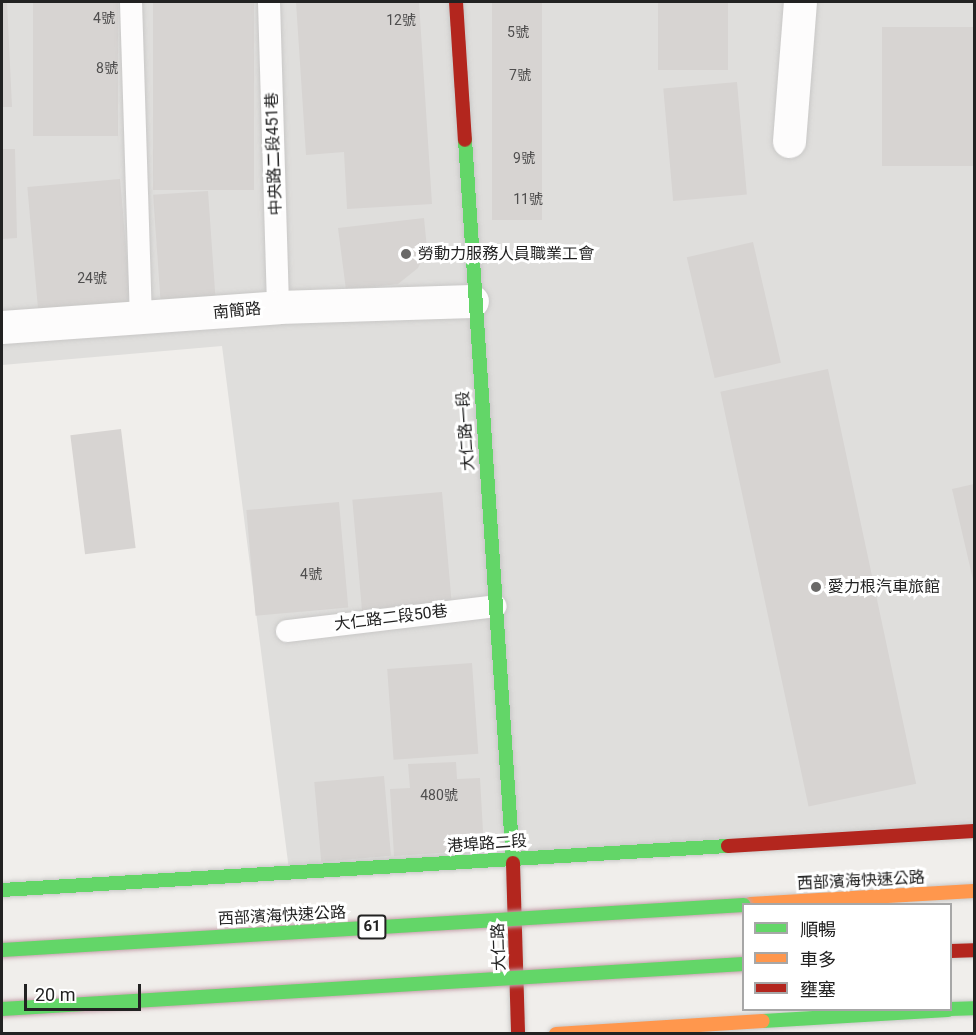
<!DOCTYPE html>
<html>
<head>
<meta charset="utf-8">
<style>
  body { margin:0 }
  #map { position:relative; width:976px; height:1035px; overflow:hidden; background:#f0eeeb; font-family:Roboto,"Noto Sans TC",sans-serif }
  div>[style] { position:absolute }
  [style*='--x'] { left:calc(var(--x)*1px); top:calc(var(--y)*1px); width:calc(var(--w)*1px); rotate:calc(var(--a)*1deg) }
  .residential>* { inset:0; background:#dfdedc }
  .building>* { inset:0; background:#d7d4d2; transform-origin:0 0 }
  .roads { filter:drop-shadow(0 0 2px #c9c8c7) drop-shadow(0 0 2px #c9c8c7) }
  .lane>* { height:22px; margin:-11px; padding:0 11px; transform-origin:11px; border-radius:11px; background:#fdfcfc }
  .street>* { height:33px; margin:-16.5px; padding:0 16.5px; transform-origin:16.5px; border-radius:16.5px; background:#fdfcfc }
  .fast>* { height:14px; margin:-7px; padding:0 7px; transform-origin:7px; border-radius:7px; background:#63d668 }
  .slow>* { height:14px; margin:-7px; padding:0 7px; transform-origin:7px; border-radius:7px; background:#ff974d }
  .jam>* { height:14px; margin:-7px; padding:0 7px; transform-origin:7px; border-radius:7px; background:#b3261e }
  .bridges { filter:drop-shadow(0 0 2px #c5a2ac) drop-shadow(0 0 2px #c5a2ac) }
  .fast-bridge>* { height:14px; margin:-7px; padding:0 7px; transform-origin:7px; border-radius:7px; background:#63d668 }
  .dots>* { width:16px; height:16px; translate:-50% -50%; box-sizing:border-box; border:3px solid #fff; border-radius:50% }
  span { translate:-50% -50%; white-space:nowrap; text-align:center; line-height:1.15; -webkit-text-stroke:6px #fff; paint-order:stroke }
  .number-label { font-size:14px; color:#4f4e4e }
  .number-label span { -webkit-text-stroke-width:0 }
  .shield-label span { padding:2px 4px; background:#fff; border:2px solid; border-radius:4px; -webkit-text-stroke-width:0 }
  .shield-label { font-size:15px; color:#222; font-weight:700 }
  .street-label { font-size:16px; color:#222 }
  .poi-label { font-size:16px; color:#222 }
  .left { translate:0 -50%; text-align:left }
  .frame { position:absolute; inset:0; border:3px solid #222; pointer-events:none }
  .legend { position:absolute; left:742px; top:903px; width:210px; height:108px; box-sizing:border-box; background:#fff; border:2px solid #a7a7a7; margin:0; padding:8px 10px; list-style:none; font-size:18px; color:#222 }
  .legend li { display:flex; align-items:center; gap:12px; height:30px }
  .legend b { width:30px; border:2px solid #a7a7a7 }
  .scale { position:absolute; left:24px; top:984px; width:117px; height:27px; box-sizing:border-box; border:3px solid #222; border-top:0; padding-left:8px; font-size:18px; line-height:21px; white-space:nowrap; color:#222; -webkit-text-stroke:4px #fff; paint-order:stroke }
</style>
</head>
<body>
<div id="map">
  <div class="residential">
    <i style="clip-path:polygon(2px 2px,974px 2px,974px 826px,289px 870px,222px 346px,2px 365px)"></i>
  </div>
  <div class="building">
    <i style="clip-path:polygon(2px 2px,7px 2px,12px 107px,2px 107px)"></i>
    <i style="left:33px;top:2px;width:85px;height:134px"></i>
    <i style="left:153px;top:2px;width:101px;height:188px"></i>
    <i style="clip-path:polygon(296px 2px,419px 2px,432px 204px,347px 209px,344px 152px,306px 155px)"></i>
    <i style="left:492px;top:2px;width:50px;height:218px"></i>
    <i style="left:658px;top:2px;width:70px;height:68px"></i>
    <i style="left:974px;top:27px;width:139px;height:92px;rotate:90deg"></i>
    <i style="left:737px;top:82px;width:113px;height:74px;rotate:85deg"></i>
    <i style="clip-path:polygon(2px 149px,15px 149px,17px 238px,2px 239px)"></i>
    <i style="left:120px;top:179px;width:129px;height:93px;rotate:85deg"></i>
    <i style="left:208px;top:191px;width:109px;height:55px;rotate:86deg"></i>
    <i style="clip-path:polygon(424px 218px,427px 249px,418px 268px,398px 284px,346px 290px,338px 228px)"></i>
    <i style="left:753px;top:242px;width:124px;height:68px;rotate:77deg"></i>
    <i style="left:828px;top:369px;width:424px;height:110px;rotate:78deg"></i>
    <i style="left:121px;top:429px;width:120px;height:51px;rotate:83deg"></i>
    <i style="clip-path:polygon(974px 484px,974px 584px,952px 489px)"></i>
    <i style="left:442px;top:492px;width:116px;height:90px;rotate:85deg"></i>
    <i style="left:339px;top:502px;width:106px;height:93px;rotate:85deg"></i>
    <i style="left:472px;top:663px;width:91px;height:85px;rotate:86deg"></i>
    <i style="clip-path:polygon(456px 762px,457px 779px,480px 778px,484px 850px,394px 856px,390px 789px,410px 788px,408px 764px)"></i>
    <i style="left:384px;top:776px;width:80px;height:70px;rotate:85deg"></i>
  </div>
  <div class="roads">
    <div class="lane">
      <i style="--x:131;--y:2;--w:317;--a:88.2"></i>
      <i style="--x:269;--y:2;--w:305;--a:88.3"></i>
      <i style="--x:287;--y:631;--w:210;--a:-6.8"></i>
    </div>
    <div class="street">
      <i style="--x:789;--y:141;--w:139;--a:-85.5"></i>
      <i style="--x:2;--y:327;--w:277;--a:-4.1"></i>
      <i style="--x:278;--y:307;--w:194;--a:-1.8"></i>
    </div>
    <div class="fast">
      <i style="--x:465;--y:140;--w:725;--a:86.2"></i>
      <i style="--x:2;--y:890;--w:727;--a:-3.47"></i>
      <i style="--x:950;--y:1009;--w:24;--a:-2"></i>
      <i style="--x:763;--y:1021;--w:185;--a:-3.4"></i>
    </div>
    <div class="slow">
      <i style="--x:750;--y:904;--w:224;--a:-3.3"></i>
      <i style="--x:556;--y:1034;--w:207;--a:-3.6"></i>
    </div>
    <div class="jam">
      <i style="--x:456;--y:2;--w:138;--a:86.3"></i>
      <i style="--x:728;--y:846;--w:246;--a:-3.5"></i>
      <i style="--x:513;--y:863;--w:171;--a:88.3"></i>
      <i style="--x:950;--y:951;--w:24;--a:-2"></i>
    </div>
  </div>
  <div class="bridges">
    <div class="fast-bridge">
      <i style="--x:2;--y:950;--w:743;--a:-3.47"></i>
      <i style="--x:2;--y:1009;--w:743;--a:-3.47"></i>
    </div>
  </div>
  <div class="dots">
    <i style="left:406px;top:254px;background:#6a6968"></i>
    <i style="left:816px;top:587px;background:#6a6968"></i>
  </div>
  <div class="number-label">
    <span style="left:104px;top:18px">4號</span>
    <span style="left:401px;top:20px">12號</span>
    <span style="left:518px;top:32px">5號</span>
    <span style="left:107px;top:68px">8號</span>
    <span style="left:520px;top:75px">7號</span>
    <span style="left:524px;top:158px">9號</span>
    <span style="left:528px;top:199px">11號</span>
    <span style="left:92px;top:278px">24號</span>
    <span style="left:311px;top:574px">4號</span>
    <span style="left:439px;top:795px">480號</span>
  </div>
  <div class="shield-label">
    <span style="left:372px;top:927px">61</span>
  </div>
  <div class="street-label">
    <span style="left:274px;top:154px;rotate:-92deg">中央路二段451巷</span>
    <span style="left:237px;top:311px;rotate:-5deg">南簡路</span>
    <span style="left:466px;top:431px;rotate:-94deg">大仁路一段</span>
    <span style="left:391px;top:618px;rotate:-7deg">大仁路二段50巷</span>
    <span style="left:487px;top:844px;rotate:-4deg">港埠路二段</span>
    <span style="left:861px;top:881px;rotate:-3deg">西部濱海快速公路</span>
    <span style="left:282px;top:916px;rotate:-3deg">西部濱海快速公路</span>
    <span style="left:499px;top:947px;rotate:-92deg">大仁路</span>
  </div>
  <div class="poi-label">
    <span class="left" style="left:418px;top:254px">勞動力服務人員職業工會</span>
    <span class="left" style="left:828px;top:587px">愛力根汽車旅館</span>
  </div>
  <div class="frame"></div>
  <ul class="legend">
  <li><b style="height:8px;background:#63d668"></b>順暢</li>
  <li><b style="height:8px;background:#ff974d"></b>車多</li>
  <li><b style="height:8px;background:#b3261e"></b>壅塞</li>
  </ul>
  <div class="scale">20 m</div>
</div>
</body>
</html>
